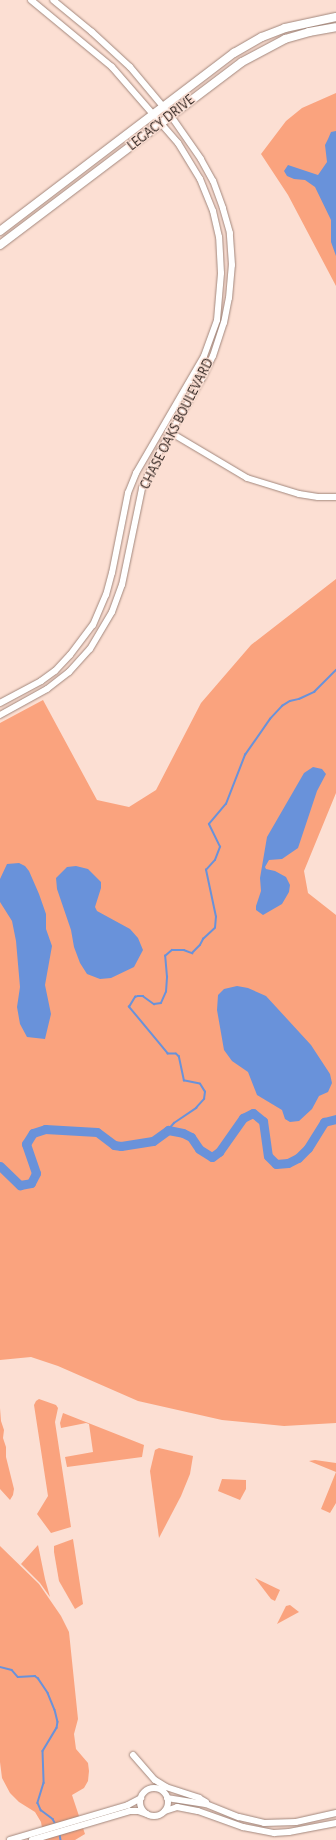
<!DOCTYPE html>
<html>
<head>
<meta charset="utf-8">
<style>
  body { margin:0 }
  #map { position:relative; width:336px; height:1840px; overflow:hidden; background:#fcdfd3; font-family:"Alegreya Sans",sans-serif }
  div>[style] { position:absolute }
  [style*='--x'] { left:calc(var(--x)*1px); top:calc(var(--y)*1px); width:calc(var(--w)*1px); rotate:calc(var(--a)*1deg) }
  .green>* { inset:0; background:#faa37e }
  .water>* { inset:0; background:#6992da }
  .stream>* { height:1.5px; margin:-0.75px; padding:0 0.75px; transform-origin:0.75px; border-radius:0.75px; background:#6992da }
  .river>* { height:9px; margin:-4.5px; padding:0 4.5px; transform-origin:4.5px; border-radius:4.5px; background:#6992da }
  .roads { filter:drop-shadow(0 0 1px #a2877c) drop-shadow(0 0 1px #a2877c) }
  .minor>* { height:6px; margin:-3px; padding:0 3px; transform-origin:3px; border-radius:3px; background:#fff }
  .minor>.ring { margin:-3px; padding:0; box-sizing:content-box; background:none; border:6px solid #fff; border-radius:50% }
  .major>* { height:8px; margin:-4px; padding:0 4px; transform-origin:4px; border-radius:4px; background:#fff }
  span { translate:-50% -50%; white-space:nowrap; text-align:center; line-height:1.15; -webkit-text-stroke:3px #fcdfd3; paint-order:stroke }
  .street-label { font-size:14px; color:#2e231f }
</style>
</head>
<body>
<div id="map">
  <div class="green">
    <i style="clip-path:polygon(336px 93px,336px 286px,288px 195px,261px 154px,286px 121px,302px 108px)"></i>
    <i style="clip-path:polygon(336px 579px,336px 793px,304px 871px,308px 893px,336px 915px,336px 1423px,284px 1426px,222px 1420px,138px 1401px,58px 1366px,31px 1357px,0 1360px,0 723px,43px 700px,97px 800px,129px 807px,156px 790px,201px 703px,251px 645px)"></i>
    <i style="clip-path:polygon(39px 1399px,56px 1405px,58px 1408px,55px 1422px,71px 1527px,51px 1533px,37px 1514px,48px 1496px,34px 1405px,36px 1401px)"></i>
    <i style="clip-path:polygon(0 1408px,1px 1421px,4px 1430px,3px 1438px,6px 1447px,6px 1457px,14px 1489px,13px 1495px,10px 1500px,0 1489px)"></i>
    <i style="clip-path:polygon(63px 1413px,144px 1445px,142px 1457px,67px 1467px,65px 1457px,93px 1452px,89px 1424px,86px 1423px,61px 1428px,60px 1423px)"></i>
    <i style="clip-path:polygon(159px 1448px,193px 1456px,190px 1474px,181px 1496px,159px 1538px,150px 1471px,155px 1450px)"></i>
    <i style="clip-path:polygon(315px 1460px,336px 1463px,336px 1503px,330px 1513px,321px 1509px,336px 1472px,309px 1461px)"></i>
    <i style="clip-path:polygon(222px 1479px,246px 1480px,246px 1489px,240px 1500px,218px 1491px)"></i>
    <i style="clip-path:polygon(73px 1539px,83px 1604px,75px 1609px,59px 1581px,54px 1552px,54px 1546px)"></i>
    <i style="clip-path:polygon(38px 1545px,45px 1579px,50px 1597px,40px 1583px,21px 1564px)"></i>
    <i style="clip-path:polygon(0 1546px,39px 1584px,61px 1616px,69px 1632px,78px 1719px,74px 1734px,76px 1749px,88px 1763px,89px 1771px,88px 1781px,84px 1788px,72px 1795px,85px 1834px,75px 1840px,44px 1840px,41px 1822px,35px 1812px,19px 1802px,10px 1793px,2px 1778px,0 1762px)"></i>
    <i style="clip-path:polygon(255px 1578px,280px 1590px,275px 1601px,271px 1599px)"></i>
    <i style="clip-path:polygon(290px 1605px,299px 1612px,277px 1624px,286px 1606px)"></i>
  </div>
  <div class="water">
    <i style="clip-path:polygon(336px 131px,336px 256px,331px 242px,331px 220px,315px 187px,305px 180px,294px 179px,287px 176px,284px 171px,288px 165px,318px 175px,327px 162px,325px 145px,328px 139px,331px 132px)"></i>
    <i style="clip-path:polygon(313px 767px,322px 769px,326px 774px,317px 791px,298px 848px,282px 859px,269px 860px,265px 867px,266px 869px,275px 871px,286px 877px,290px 885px,289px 892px,282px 904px,263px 915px,256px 910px,256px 906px,261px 891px,260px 878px,267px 837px,304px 773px)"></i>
    <i style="clip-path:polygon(19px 863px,25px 866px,29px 871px,39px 894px,46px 914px,46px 929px,52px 946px,45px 985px,51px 1014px,45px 1039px,27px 1037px,20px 1024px,17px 1007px,20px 987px,16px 941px,12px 921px,0 902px,0 879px,7px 864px)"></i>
    <i style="clip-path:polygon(76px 866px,88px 869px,101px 882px,101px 888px,95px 907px,97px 911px,130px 929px,138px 938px,143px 950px,134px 967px,111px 978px,100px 979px,87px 974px,80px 963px,74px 947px,71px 930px,57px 889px,56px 878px,67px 867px)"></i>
    <i style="clip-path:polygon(237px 986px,248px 988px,266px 996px,311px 1045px,330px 1074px,332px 1083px,328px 1092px,319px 1096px,312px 1109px,299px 1121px,290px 1122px,285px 1119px,282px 1110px,257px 1095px,248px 1072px,232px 1061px,224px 1050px,217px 1010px,218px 995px,224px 989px)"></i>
  </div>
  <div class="stream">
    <i style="--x:168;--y:1130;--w:9;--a:-49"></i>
    <i style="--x:174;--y:1123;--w:27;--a:-34"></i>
    <i style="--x:196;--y:1108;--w:12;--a:-48"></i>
    <i style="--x:204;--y:1099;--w:7;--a:-82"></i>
    <i style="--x:205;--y:1092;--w:9;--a:-122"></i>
    <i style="--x:200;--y:1084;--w:16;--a:-169"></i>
    <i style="--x:184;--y:1081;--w:25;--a:-102"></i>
    <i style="--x:179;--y:1057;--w:4;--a:-135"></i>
    <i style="--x:176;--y:1054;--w:8;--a:180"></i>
    <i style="--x:168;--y:1054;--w:61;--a:-129.7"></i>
    <i style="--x:129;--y:1007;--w:12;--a:-59"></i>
    <i style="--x:135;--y:997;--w:3;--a:-18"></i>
    <i style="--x:138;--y:996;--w:5;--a:0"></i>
    <i style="--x:143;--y:996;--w:14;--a:36"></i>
    <i style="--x:154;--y:1004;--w:7;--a:-8"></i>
    <i style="--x:161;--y:1003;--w:12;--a:-66"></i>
    <i style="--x:166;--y:992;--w:15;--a:-86"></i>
    <i style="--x:167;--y:977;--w:21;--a:-95"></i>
    <i style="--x:165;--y:956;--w:9;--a:-41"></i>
    <i style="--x:172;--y:950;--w:12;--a:0"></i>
    <i style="--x:184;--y:950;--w:9;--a:21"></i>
    <i style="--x:192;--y:953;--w:11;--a:-45"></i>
    <i style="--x:200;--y:945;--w:7;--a:-63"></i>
    <i style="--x:203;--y:939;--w:16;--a:-43"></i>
    <i style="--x:215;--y:928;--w:11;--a:-85"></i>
    <i style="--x:216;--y:917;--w:48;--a:-102"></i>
    <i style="--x:206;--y:870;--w:13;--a:-48"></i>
    <i style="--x:215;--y:860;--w:14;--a:-69"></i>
    <i style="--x:220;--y:847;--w:25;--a:-116"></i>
    <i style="--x:209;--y:824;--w:26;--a:-50"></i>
    <i style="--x:226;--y:804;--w:53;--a:-68.8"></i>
    <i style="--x:245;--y:755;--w:44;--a:-55.2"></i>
    <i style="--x:270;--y:719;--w:18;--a:-47"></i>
    <i style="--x:282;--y:706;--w:9;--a:-32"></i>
    <i style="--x:290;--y:701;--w:9;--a:-13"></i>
    <i style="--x:299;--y:699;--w:17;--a:-25"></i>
    <i style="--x:314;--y:692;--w:31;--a:-45"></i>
    <i style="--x:0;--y:1667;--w:12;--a:14"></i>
    <i style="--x:12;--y:1670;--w:9;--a:49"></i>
    <i style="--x:18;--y:1677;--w:17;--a:-3"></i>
    <i style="--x:35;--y:1676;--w:4;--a:34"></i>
    <i style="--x:38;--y:1678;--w:18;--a:56"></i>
    <i style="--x:48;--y:1693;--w:18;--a:68"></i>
    <i style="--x:55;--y:1710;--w:12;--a:76"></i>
    <i style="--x:58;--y:1722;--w:6;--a:99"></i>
    <i style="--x:57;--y:1728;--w:27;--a:121"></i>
    <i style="--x:43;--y:1751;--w:32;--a:88"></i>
    <i style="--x:44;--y:1783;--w:21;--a:107"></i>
    <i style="--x:38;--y:1803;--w:8;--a:67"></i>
    <i style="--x:41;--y:1810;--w:15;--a:37"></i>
    <i style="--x:53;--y:1819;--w:7;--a:63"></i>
    <i style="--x:60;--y:1834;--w:6;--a:81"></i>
  </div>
  <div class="river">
    <i style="--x:0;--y:1166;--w:28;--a:44"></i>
    <i style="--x:20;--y:1185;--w:11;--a:-10"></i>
    <i style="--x:31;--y:1183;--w:11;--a:-63"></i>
    <i style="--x:36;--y:1173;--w:31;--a:-109"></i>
    <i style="--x:26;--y:1144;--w:13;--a:-58"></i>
    <i style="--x:33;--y:1133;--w:13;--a:-18"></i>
    <i style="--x:45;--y:1129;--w:52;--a:3.3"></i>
    <i style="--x:97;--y:1132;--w:21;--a:37"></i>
    <i style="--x:114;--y:1145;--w:7;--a:8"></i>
    <i style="--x:121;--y:1146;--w:32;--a:-9"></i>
    <i style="--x:153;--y:1141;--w:19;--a:-36"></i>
    <i style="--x:168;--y:1130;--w:15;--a:11"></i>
    <i style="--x:183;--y:1133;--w:9;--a:27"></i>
    <i style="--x:191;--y:1137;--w:14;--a:56"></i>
    <i style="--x:199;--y:1149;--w:15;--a:32"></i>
    <i style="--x:212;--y:1157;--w:9;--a:-36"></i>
    <i style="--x:219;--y:1152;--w:42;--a:-54.8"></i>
    <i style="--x:243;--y:1118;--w:11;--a:-27"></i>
    <i style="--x:253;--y:1113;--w:13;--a:39"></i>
    <i style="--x:263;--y:1121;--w:35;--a:82"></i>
    <i style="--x:268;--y:1156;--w:11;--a:45"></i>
    <i style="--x:276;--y:1164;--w:12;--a:-5"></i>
    <i style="--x:288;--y:1163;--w:11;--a:-27"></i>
    <i style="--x:298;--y:1158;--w:14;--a:-45"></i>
    <i style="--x:308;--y:1148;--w:31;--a:-58"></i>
    <i style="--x:324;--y:1122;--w:12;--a:-14"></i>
  </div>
  <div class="roads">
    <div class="minor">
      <i style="--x:168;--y:431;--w:92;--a:30.7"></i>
      <i style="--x:247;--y:478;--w:54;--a:17.1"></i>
      <i style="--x:299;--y:494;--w:19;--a:9"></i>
      <i style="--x:318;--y:497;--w:18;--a:0"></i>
      <i style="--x:0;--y:703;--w:47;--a:-28.2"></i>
      <i style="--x:41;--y:681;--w:17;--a:-36"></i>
      <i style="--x:55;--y:671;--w:22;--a:-47"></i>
      <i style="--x:70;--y:655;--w:38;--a:-53"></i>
      <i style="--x:93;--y:625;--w:33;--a:-67"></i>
      <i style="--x:106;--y:595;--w:23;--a:-75"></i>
      <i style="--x:112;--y:573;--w:82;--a:-78.7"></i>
      <i style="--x:128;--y:493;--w:22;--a:-68"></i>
      <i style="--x:136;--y:473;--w:135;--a:-59.8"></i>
      <i style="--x:204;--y:356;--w:38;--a:-70"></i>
      <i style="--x:217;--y:320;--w:47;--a:-85.1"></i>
      <i style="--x:221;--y:273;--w:36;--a:-93"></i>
      <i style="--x:219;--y:237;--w:27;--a:-103"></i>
      <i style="--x:213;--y:211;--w:35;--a:-112"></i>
      <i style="--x:200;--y:179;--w:42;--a:-121.4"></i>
      <i style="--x:178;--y:143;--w:101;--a:-131"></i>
      <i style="--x:112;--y:67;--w:105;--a:-140.4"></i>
      <i style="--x:0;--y:715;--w:54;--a:-29"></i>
      <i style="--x:47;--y:689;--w:28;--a:-38"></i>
      <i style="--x:69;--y:672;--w:31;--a:-48"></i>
      <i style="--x:90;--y:649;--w:43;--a:-59.3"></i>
      <i style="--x:112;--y:612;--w:29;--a:-70"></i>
      <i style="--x:122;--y:585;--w:99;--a:-78.3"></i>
      <i style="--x:142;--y:488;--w:35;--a:-65"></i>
      <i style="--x:157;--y:456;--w:91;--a:-59.8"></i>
      <i style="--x:203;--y:377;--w:23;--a:-65"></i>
      <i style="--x:213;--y:356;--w:35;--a:-72"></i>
      <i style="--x:224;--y:323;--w:25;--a:-79"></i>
      <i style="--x:229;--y:298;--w:33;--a:-85"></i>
      <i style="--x:232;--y:265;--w:32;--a:-94"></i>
      <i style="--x:230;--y:233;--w:26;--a:-106"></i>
      <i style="--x:223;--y:208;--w:29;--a:-110"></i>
      <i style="--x:213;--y:181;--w:25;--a:-119"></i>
      <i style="--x:201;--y:159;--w:52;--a:-124.9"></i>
      <i style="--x:171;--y:116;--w:64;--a:-129.9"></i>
      <i style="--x:130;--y:67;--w:52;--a:-137.4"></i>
      <i style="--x:92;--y:32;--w:50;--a:-140.6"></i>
      <i style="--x:133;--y:1755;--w:33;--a:49"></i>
      <i style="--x:155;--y:1780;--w:13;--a:32"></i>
      <i style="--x:166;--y:1787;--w:35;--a:18"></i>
      <i style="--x:199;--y:1798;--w:8;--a:30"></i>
      <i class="ring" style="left:140px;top:1788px;width:22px;height:22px"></i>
      <i style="--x:167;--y:1798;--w:39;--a:9"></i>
      <i style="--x:206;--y:1804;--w:35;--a:22"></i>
      <i style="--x:239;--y:1817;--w:26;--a:13"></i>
      <i style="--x:264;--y:1823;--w:32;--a:-2"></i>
      <i style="--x:296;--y:1822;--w:41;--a:-12.7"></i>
      <i style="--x:165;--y:1811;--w:13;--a:-18"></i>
      <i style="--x:177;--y:1807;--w:21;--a:11"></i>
      <i style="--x:198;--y:1811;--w:48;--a:19.6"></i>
      <i style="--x:243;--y:1827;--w:32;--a:11"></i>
      <i style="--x:274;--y:1833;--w:15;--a:-4"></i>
      <i style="--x:289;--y:1832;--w:48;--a:-10.8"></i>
      <i style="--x:10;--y:1840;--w:123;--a:-16.5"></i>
      <i style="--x:128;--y:1805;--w:15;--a:-28"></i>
      <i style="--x:32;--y:1840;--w:102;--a:-16.5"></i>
      <i style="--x:130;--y:1811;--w:8;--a:0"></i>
      <i style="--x:138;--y:1811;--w:9;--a:18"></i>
    </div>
    <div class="major">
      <i style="--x:0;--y:231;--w:294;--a:-37.3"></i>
      <i style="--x:234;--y:53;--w:32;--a:-30"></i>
      <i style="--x:262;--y:37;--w:25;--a:-21"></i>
      <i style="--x:285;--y:28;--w:52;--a:-12.2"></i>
      <i style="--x:0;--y:245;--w:303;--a:-37.1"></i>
      <i style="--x:242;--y:62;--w:49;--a:-28.1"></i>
      <i style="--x:285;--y:39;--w:25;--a:-16"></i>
      <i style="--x:309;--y:32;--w:27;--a:-10"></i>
    </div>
  </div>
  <div class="street-label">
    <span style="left:161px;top:123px;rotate:-38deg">LEGACY DRIVE</span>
    <span style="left:177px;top:424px;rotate:-63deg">CHASE OAKS BOULEVARD</span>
  </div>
</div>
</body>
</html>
